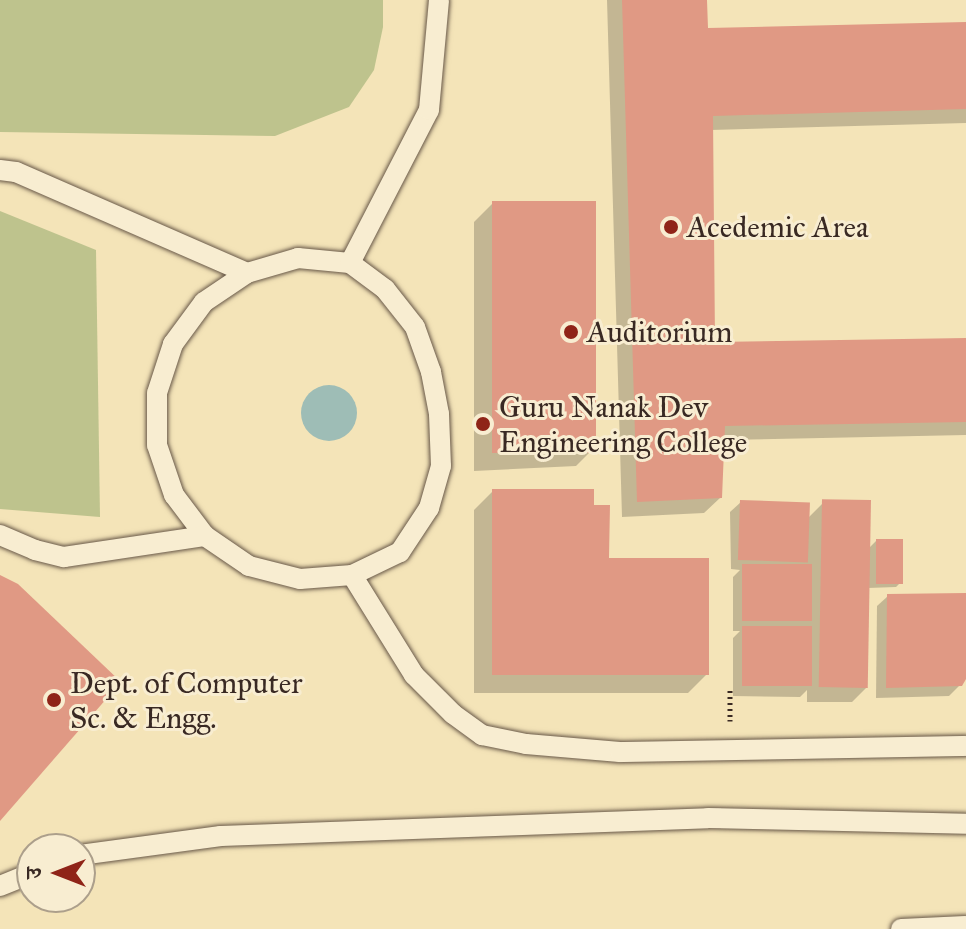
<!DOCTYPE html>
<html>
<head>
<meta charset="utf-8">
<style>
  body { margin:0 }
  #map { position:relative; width:966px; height:929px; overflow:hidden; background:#f4e4b8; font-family:"IM FELL Great Primer","Noto Serif Devanagari",serif }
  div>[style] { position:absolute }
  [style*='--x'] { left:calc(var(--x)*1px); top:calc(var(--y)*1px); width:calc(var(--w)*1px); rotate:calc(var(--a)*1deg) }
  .green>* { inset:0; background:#bec38d }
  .water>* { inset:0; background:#9ebdb6 }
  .round { border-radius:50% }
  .shadow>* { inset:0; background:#0003 }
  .building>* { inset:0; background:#e09984; transform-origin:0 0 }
  .path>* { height:5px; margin-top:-2.5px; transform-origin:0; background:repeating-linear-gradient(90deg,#392923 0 2px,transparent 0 6px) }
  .roads { filter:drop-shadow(0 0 2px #685848) drop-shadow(0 0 2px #685848) }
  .lane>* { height:20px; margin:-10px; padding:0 10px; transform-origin:10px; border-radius:10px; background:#f8edd1 }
  .dots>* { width:22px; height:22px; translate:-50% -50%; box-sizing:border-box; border:4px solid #f8edd1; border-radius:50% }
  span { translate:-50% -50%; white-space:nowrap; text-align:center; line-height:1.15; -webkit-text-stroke:6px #f8edd1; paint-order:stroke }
  .poi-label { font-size:30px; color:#392923 }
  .left { translate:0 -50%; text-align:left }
  .north { position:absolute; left:16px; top:833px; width:80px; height:80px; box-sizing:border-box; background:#f8edd1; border:2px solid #ac9f8b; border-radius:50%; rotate:270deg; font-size:22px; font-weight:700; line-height:32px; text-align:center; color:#392923 }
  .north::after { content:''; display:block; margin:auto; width:28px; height:36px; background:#8f2418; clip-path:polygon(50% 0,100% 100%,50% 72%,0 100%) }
</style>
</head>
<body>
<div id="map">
  <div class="green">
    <i style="clip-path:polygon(0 0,383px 0,383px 27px,374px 70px,349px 107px,275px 136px,0 132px)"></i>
    <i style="clip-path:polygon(0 211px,96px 250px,100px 517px,0 509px)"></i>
  </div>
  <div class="water">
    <i class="round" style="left:301px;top:385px;width:56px;height:56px"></i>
  </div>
  <div class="shadow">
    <i style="clip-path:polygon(607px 0,705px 0,706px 30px,966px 24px,966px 123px,711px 130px,713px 344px,966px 340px,966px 435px,722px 440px,720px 498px,704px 513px,622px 517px)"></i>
    <i style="clip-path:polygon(493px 203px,595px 447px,576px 466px,474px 471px,474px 222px)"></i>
    <i style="clip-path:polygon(493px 491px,592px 507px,607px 560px,707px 674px,688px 693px,474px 693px,474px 510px)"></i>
    <i style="clip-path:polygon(741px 502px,808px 518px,823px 503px,869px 548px,876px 541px,901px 582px,896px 587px,868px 588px,867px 687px,852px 702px,807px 702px,807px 690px,800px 697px,733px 696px,733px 638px,740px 631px,733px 631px,733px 577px,740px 570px,731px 569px,730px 512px)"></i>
    <i style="clip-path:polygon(966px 595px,966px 677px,960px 685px,949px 696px,876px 698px,877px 606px,888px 596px)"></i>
  </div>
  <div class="building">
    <i style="clip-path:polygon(622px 0,707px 0,708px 28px,966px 22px,966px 109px,713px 116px,715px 342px,966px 338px,966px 422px,725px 426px,722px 498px,637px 502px)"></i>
    <i style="left:492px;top:201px;width:104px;height:252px"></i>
    <i style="clip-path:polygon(492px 489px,594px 489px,594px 505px,610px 505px,609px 558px,709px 558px,709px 675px,492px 675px)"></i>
    <i style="left:740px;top:500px;width:70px;height:60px;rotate:2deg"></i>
    <i style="left:871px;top:500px;width:188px;height:49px;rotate:91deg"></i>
    <i style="left:876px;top:539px;width:27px;height:45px"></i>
    <i style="left:742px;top:564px;width:70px;height:57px"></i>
    <i style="clip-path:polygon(0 575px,18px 584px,121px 682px,0 821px)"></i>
    <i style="clip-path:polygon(966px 593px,966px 679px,962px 686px,886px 688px,887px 594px)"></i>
    <i style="left:742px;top:626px;width:70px;height:60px"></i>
  </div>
  <div class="path">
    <i style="--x:730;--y:690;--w:31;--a:90"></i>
  </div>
  <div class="roads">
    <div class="lane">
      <i style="--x:0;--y:170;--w:16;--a:7"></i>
      <i style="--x:16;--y:172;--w:252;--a:23.6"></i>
      <i style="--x:298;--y:258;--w:52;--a:5.5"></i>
      <i style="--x:350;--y:263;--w:44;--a:36.6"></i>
      <i style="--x:385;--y:289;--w:48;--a:51.7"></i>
      <i style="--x:415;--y:327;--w:48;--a:70.4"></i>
      <i style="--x:431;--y:372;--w:43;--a:79.2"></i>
      <i style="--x:439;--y:414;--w:52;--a:87.8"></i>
      <i style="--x:441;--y:466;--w:44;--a:105.9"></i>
      <i style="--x:429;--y:508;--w:53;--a:123.4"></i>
      <i style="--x:400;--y:552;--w:53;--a:154.4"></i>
      <i style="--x:352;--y:575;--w:52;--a:175.6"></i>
      <i style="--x:300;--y:579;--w:53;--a:-165.7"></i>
      <i style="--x:249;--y:566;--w:53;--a:-145.7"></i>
      <i style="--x:205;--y:536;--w:51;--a:-127.1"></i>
      <i style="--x:174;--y:495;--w:53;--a:-108.8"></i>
      <i style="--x:157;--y:445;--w:52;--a:-90"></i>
      <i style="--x:157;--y:393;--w:52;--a:-71.9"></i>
      <i style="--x:173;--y:344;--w:52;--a:-53.6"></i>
      <i style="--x:204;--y:302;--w:52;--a:-34"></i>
      <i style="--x:247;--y:273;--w:53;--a:-16.4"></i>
      <i style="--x:350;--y:263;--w:172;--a:-62.7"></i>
      <i style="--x:429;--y:110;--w:110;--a:-84.8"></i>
      <i style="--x:0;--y:535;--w:38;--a:23"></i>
      <i style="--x:35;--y:550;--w:30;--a:14"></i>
      <i style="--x:64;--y:557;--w:143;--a:-8.5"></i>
      <i style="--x:352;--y:575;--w:118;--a:58.2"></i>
      <i style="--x:414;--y:675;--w:55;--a:45"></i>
      <i style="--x:453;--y:714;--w:36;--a:36"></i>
      <i style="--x:482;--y:735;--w:45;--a:11.6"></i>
      <i style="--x:526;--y:744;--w:94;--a:4.9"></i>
      <i style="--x:620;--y:752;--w:346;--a:-1"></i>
      <i style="--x:80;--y:855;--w:142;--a:-7.7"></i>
      <i style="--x:221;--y:836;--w:487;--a:-2.1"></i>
      <i style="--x:708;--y:818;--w:258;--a:1.3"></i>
      <i style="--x:0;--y:886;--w:35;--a:-22"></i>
      <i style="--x:901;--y:929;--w:65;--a:-2.6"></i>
    </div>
  </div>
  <div class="dots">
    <i style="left:671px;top:227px;background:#8f2418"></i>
    <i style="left:571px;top:332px;background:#8f2418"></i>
    <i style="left:483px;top:424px;background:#8f2418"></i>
    <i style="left:54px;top:700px;background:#8f2418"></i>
  </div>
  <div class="poi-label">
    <span class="left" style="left:687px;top:227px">Acedemic Area</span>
    <span class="left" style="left:587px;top:332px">Auditorium</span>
    <span class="left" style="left:499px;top:424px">Guru Nanak Dev<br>Engineering College</span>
    <span class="left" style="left:70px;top:700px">Dept. of Computer<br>Sc. &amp; Engg.</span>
  </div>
  <div class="north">उ</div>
</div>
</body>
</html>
